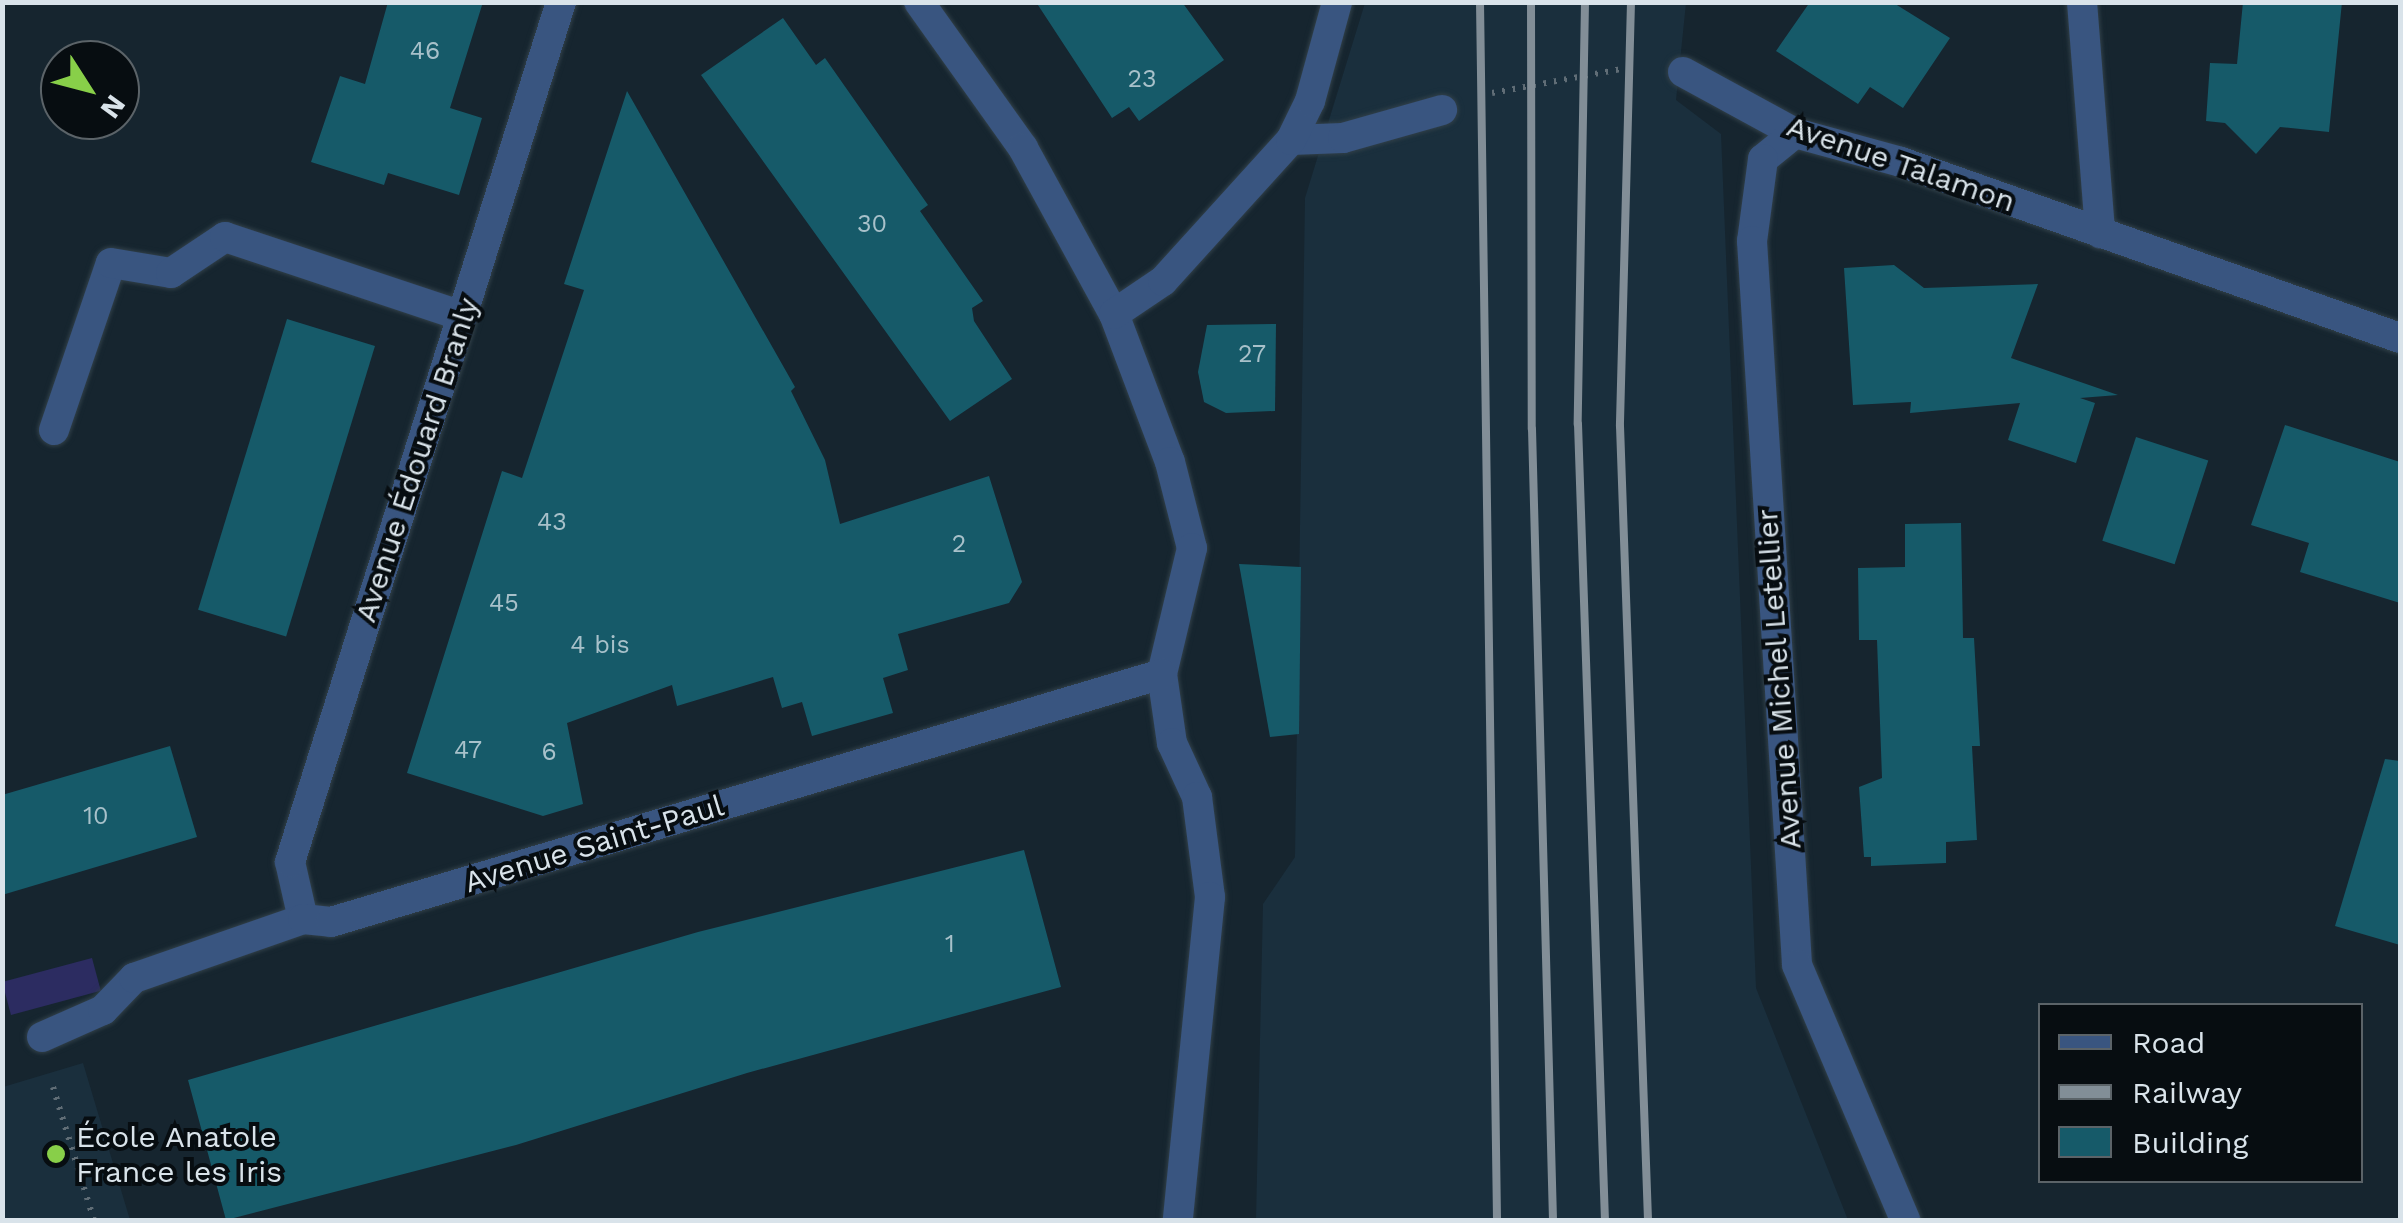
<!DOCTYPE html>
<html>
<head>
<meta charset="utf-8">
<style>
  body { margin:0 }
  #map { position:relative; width:2403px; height:1223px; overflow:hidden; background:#16252f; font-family:"Work Sans",sans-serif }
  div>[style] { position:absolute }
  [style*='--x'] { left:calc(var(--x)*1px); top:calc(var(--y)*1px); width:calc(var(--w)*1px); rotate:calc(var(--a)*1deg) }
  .built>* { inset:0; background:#1a2f3d }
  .green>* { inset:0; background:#2c2c61; transform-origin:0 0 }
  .building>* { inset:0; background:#165a69; transform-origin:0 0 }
  .path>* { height:6px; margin-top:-3px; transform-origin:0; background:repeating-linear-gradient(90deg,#606d76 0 2.5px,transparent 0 10.5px) }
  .roads { filter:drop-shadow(0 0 2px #314049) drop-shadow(0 0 2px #314049) }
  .minor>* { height:30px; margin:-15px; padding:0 15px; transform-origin:15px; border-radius:15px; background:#395580 }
  .rail>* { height:8px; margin:-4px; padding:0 4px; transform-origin:4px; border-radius:4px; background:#828e97 }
  .dots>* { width:28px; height:28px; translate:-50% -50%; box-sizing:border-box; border:5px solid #070d11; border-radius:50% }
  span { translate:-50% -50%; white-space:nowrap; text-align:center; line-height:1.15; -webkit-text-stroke:8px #070d11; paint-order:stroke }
  .number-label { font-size:25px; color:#a8c1ca }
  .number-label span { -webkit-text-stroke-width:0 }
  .street-label { font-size:30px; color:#d9e3ea }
  .poi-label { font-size:30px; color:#d9e3ea }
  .left { translate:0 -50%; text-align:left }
  .frame { position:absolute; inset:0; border:5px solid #d9e3ea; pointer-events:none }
  .legend { position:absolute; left:2038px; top:1003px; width:325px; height:180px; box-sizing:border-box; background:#070d11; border:2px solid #5b6368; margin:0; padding:12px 18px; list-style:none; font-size:30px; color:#d9e3ea }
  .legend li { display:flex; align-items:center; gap:20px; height:50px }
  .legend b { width:50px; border:2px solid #5b6368 }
  .north { position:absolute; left:40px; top:40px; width:100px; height:100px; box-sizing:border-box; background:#070d11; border:2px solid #5b6368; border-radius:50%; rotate:126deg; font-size:28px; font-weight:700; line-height:40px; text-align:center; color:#d9e3ea }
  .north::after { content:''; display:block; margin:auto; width:35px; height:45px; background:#88cf49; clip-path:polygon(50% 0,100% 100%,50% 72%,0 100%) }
</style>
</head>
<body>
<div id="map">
  <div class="built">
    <i style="clip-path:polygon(1365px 3px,1686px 3px,1676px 100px,1721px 134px,1756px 988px,1848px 1220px,1256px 1220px,1263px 904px,1295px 857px,1305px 198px)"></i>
    <i style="clip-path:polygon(83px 1063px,130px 1220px,3px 1220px,3px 1087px)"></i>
  </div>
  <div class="green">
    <i style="left:92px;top:958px;width:34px;height:93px;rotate:75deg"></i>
  </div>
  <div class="building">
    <i style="clip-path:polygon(388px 2px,483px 2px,450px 108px,482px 118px,459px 195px,388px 173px,384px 185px,311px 162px,340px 76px,365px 84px)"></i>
    <i style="clip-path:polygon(1036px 2px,1182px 2px,1224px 60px,1139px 121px,1129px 107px,1112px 118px)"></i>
    <i style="clip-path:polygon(1810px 2px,1892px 2px,1950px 38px,1903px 108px,1870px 87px,1858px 104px,1776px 51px)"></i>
    <i style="clip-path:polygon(2243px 2px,2342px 2px,2329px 132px,2280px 127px,2256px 154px,2225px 123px,2206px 121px,2210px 63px,2237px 64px)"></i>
    <i style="clip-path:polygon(783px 18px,816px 65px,825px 58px,928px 205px,920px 211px,983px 301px,972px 308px,974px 321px,1012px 379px,950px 421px,701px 75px)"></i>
    <i style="clip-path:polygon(627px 91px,795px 387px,791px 391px,825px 460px,840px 524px,989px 476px,1022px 582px,1009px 603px,898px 634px,908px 670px,883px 678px,893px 713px,812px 736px,802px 702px,782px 708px,773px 677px,677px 706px,672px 685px,567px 723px,583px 804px,543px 816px,407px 773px,502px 471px,522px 478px,584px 290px,564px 284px)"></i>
    <i style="clip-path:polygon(1894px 265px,1924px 288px,2038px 284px,2011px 358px,2118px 395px,2080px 398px,2095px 403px,2076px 463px,2008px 440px,2020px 403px,1910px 413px,1911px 402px,1853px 405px,1844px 268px)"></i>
    <i style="left:287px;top:319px;width:92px;height:304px;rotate:17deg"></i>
    <i style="clip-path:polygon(1276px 324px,1275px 411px,1226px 413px,1204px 402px,1198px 372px,1207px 325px)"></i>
    <i style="clip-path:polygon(2285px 425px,2400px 462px,2400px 603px,2300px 572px,2309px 543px,2251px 525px)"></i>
    <i style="left:2136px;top:437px;width:76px;height:109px;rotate:18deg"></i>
    <i style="clip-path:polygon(1961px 523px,1963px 638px,1974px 638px,1980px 746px,1972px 746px,1977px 840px,1946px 842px,1946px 863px,1871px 866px,1871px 857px,1864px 857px,1859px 787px,1882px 778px,1877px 640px,1859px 640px,1858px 568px,1905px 567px,1905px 524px)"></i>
    <i style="clip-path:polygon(1239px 564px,1301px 567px,1299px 734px,1270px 737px)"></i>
    <i style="clip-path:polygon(170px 746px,197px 837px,2px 895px,2px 795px)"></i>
    <i style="clip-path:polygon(2385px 759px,2400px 761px,2400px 945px,2335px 926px)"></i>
    <i style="clip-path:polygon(1024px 850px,1061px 987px,747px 1073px,516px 1145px,226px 1220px,188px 1080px,698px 932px)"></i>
  </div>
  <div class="path">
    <i style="--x:1492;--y:93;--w:142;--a:-10.5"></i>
    <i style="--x:53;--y:1087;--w:139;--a:72.9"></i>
  </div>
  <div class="roads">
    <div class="minor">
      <i style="--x:919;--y:2;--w:179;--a:54.5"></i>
      <i style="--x:1023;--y:148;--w:189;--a:61.3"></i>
      <i style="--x:1114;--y:314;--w:158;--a:69.3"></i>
      <i style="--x:1170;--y:462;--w:89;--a:75.7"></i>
      <i style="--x:1192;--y:548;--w:130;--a:103.4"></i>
      <i style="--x:1162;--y:674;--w:70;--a:81.8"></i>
      <i style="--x:1172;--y:743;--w:60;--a:65.2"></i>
      <i style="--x:1197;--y:797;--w:101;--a:82.6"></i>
      <i style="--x:1210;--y:897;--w:325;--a:95.7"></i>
      <i style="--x:2082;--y:2;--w:232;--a:85.5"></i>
      <i style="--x:1683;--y:72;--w:128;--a:28.6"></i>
      <i style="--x:1795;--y:133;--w:110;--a:15.3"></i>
      <i style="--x:1901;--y:162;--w:529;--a:19.43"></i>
      <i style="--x:1795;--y:133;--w:41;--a:140.9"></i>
      <i style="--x:1763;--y:159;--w:83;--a:97.6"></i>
      <i style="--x:1752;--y:241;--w:725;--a:86.44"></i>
      <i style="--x:1797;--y:965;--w:277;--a:67"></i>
      <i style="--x:1291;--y:140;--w:52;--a:-2.2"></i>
      <i style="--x:1343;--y:138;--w:103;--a:-15.8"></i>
      <i style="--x:1114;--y:314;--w:59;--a:-34"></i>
      <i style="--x:1163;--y:281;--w:190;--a:-47.8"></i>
      <i style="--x:1291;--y:140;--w:43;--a:-64"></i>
      <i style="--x:1310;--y:101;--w:103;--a:-74.7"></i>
      <i style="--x:54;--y:430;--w:176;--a:-71.2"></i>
      <i style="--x:111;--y:263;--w:61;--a:9.5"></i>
      <i style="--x:171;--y:273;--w:65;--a:-33.7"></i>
      <i style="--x:225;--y:237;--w:250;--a:18.4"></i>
      <i style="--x:303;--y:919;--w:58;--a:-102.8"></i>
      <i style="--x:290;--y:862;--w:902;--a:-72.51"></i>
      <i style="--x:42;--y:1037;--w:67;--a:-23.9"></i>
      <i style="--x:103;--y:1010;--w:45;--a:-45.9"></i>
      <i style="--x:134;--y:978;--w:179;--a:-19.2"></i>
      <i style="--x:303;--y:919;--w:28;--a:6"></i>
      <i style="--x:331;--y:922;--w:867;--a:-16.62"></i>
    </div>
  </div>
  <div class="rail">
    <i style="--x:1480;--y:2;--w:1218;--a:89.2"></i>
    <i style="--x:1531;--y:2;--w:427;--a:89.9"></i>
    <i style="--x:1532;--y:429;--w:791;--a:88.48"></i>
    <i style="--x:1585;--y:2;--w:422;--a:91"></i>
    <i style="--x:1578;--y:424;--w:796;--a:88.06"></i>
    <i style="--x:1631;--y:2;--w:424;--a:91.5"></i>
    <i style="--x:1620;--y:426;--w:794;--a:87.98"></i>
  </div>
  <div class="dots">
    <i style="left:56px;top:1154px;background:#88cf49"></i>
  </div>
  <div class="number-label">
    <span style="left:425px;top:51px">46</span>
    <span style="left:1142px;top:79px">23</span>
    <span style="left:872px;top:224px">30</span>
    <span style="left:1252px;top:354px">27</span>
    <span style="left:552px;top:522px">43</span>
    <span style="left:959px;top:544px">2</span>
    <span style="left:504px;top:603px">45</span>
    <span style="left:600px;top:645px">4 bis</span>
    <span style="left:468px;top:750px">47</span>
    <span style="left:549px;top:752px">6</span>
    <span style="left:96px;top:816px">10</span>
    <span style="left:950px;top:944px">1</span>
  </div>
  <div class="street-label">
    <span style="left:1901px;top:164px;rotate:19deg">Avenue Talamon</span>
    <span style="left:417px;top:460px;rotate:-72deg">Avenue Édouard Branly</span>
    <span style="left:1779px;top:679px;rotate:-94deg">Avenue Michel Letellier</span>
    <span style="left:594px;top:844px;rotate:-17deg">Avenue Saint-Paul</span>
  </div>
  <div class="poi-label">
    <span class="left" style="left:76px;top:1154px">École Anatole<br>France les Iris</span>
  </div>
  <div class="frame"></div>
  <ul class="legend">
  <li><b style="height:12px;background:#395580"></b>Road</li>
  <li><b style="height:12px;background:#828e97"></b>Railway</li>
  <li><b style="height:28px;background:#165a69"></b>Building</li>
  </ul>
  <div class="north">N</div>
</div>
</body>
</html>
